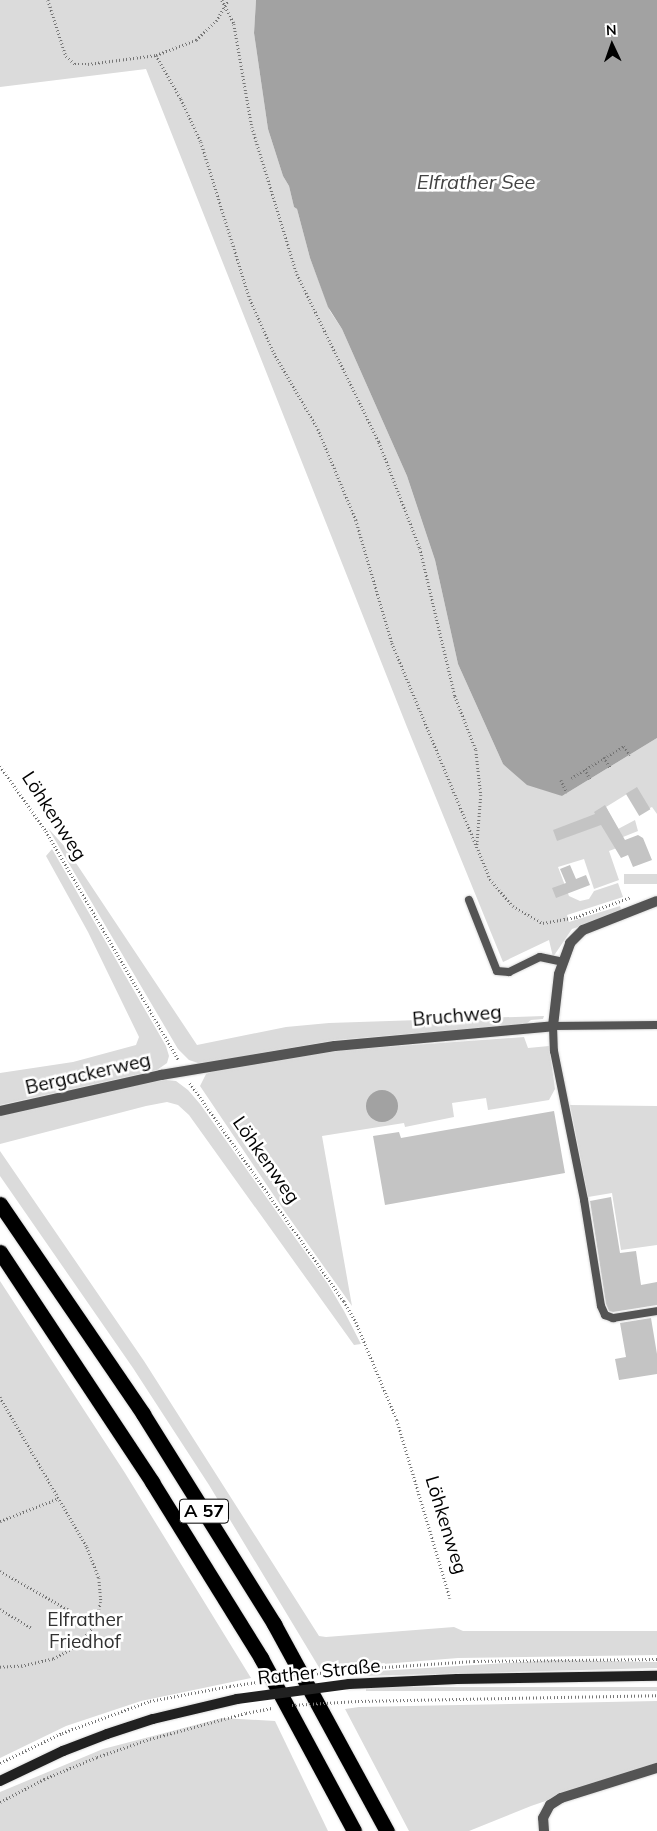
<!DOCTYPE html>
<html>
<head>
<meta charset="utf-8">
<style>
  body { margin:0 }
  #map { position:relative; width:657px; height:1831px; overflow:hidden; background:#fff; font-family:Mulish,sans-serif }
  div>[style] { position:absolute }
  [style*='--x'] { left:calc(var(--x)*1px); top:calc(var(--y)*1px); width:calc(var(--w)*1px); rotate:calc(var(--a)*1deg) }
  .green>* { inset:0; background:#dbdbdb; transform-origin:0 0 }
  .water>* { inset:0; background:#a2a2a2 }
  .round { border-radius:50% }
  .building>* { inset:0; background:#c4c4c4; transform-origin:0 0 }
  .path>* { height:2.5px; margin-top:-1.25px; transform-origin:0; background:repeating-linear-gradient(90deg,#767676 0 1px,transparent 0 3.5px) }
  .roads { filter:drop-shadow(0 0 1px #dbdbdb) drop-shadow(0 0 1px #dbdbdb) }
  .service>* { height:8px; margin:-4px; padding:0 4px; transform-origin:4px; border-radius:4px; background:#545454 }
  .minor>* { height:10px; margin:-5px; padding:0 5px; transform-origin:5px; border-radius:5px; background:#545454 }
  .secondary>* { height:10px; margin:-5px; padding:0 5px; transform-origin:5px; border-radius:5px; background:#212121 }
  .motorway>* { height:15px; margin:-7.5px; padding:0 7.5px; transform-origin:7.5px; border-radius:7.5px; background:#000 }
  .path-bridge>* { height:2.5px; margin-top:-1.25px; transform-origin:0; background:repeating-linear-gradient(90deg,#767676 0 1px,transparent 0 3.5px) }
  .secondary-bridge>* { height:10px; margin:-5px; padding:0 5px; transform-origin:5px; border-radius:5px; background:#212121 }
  span { translate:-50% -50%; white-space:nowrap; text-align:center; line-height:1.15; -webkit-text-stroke:5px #fff; paint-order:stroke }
  .shield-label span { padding:1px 4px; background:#fff; border:1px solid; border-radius:4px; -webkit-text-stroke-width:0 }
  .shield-label { font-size:18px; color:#000; font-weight:700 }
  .street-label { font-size:19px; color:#000 }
  .park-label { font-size:19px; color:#323232 }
  .water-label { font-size:20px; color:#434343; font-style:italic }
  .north { position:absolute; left:587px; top:20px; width:50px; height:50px; -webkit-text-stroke:4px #fff; paint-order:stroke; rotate:357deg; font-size:14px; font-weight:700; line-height:20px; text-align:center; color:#000 }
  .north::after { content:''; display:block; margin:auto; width:18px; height:22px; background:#000; clip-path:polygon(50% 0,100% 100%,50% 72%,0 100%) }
</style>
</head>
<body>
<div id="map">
  <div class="green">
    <i style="clip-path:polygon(0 0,256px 0,254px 33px,268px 129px,283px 176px,289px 186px,294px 207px,297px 209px,310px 258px,330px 311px,342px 329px,407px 476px,435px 560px,458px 664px,503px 764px,562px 796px,657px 738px,657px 814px,652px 807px,639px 813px,627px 794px,606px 807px,618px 829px,635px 820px,638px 831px,623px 837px,622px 846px,609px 851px,619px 880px,594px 889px,584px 859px,558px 867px,569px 896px,580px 901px,589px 899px,594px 891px,618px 883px,623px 897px,567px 915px,569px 922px,620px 906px,622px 912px,572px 929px,553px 957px,549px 940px,503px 962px,407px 727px,146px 69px,0 87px)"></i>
    <i style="clip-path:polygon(48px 828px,66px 848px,197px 1045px,286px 1027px,329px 1023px,544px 1016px,543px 1019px,531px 1020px,526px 1024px,336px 1040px,210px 1062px,198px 1063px,189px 1060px,178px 1049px)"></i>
    <i style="clip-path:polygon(52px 849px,166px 1046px,169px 1056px,167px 1063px,157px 1070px,0 1105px,0 1073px,73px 1062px,136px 1045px,139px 1037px,88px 932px,46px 856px)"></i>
    <i style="left:657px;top:874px;width:10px;height:33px;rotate:90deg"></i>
    <i style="clip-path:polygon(524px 1037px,528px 1048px,549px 1046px,555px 1089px,549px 1100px,488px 1110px,486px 1098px,452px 1103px,454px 1117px,405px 1127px,404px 1123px,322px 1136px,352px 1306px,285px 1212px,200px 1086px,206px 1074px,218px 1069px,343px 1050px)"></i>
    <i style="clip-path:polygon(166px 1080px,176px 1081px,188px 1090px,200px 1104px,328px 1284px,344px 1311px,361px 1344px,354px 1345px,189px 1115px,178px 1105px,167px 1102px,146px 1106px,0 1144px,0 1115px,150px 1081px)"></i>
    <i style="clip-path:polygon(570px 1105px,657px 1106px,657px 1245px,621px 1250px,612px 1193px,588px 1197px)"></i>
    <i style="clip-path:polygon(0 1151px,144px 1361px,319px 1636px,326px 1637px,454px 1627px,463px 1631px,657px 1631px,657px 1655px,458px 1658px,320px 1669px,209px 1485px,133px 1368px,0 1176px)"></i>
    <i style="clip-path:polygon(0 1281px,125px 1473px,251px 1678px,141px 1701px,66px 1726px,0 1758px)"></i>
    <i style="clip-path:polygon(554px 1660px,657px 1662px,657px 1668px,363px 1676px,363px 1672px)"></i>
    <i style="left:657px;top:1687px;width:4px;height:291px;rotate:90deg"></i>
    <i style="clip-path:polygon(657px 1701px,657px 1763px,531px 1806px,469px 1831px,409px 1831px,345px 1709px,359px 1707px)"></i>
    <i style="clip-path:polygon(222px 1718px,275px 1721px,328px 1831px,0 1831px,0 1792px,103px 1749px)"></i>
  </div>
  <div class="water">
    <i style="clip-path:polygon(256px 0,657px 0,657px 738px,562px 796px,527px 785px,503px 764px,458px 664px,435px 560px,407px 476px,342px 329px,328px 307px,310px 258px,297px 209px,294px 207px,289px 186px,283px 176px,268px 129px,254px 33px)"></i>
    <i class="round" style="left:366px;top:1090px;width:32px;height:32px"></i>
  </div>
  <div class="building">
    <i style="left:637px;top:787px;width:26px;height:13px;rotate:59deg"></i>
    <i style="clip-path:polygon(605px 805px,625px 840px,638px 835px,643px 838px,652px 860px,633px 867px,628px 855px,621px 858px,601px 825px,557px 841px,553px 830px,595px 814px,594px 812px)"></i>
    <i style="clip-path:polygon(570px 865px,576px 879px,586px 875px,590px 885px,556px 898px,552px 888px,566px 883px,560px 869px)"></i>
    <i style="clip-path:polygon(554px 1111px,565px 1173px,385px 1205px,373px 1136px,399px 1132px,401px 1138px)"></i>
    <i style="clip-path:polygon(611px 1197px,620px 1253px,636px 1251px,641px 1285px,657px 1282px,657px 1305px,613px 1312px,609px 1311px,606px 1304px,590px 1201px)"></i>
    <i style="clip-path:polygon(651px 1318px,657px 1354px,657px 1374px,619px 1380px,615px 1359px,626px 1357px,620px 1323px)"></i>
  </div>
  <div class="path">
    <i style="--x:48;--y:0;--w:59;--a:72.2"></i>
    <i style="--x:66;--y:56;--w:12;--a:42"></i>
    <i style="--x:75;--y:64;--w:13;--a:0"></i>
    <i style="--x:88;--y:64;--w:69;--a:-7.5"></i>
    <i style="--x:156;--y:55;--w:43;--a:-20.6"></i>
    <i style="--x:196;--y:40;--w:28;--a:-44"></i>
    <i style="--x:216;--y:21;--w:24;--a:-60"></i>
    <i style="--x:222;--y:0;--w:27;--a:63"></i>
    <i style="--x:234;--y:24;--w:105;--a:80.1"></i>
    <i style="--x:252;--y:127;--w:154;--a:73"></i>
    <i style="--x:297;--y:274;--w:187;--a:64"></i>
    <i style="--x:379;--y:442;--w:114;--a:68.9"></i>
    <i style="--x:420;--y:548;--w:152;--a:76.7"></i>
    <i style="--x:455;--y:696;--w:58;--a:68.7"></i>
    <i style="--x:476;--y:750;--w:45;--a:83.7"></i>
    <i style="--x:481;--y:795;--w:51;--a:94.5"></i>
    <i style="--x:156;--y:55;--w:51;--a:60.4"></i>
    <i style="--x:181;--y:99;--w:47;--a:65.1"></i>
    <i style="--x:201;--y:142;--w:164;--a:72.7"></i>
    <i style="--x:250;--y:299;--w:59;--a:66"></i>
    <i style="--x:274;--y:353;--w:88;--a:59.9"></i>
    <i style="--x:318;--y:429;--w:99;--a:67.3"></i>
    <i style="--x:356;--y:520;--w:128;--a:73.7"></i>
    <i style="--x:392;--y:643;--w:256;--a:67.4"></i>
    <i style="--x:490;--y:879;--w:35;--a:50"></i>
    <i style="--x:513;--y:906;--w:34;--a:30"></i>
    <i style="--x:543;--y:923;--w:34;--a:-10"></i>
    <i style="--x:576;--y:917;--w:59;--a:-20"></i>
    <i style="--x:604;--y:757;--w:12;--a:59"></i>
    <i style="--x:0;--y:766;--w:80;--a:54.7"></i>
    <i style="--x:46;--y:831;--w:265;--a:59.9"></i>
    <i style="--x:585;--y:769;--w:11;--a:63"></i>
    <i style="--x:571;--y:778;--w:62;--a:-31.1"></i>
    <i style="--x:624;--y:746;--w:11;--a:56"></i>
    <i style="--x:561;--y:780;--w:14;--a:65"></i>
    <i style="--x:190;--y:1083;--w:267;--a:54.8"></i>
    <i style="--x:344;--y:1301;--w:24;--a:60"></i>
    <i style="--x:356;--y:1322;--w:106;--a:67.3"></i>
    <i style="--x:397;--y:1420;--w:186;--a:73.4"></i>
    <i style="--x:0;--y:1397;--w:173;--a:59.9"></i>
    <i style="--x:87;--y:1547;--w:33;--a:69"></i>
    <i style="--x:99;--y:1578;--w:24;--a:85"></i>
    <i style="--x:101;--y:1602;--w:26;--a:106"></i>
    <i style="--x:94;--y:1627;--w:27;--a:132"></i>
    <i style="--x:76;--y:1647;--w:26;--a:152"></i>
    <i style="--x:53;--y:1659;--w:32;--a:167"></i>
    <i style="--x:22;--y:1666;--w:22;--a:177"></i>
    <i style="--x:0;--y:1521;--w:63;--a:-21.3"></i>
    <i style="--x:0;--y:1571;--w:79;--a:29.5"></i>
    <i style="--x:0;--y:1609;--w:37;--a:31"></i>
    <i style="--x:340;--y:1670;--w:134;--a:-3.8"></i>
    <i style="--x:474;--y:1661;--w:183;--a:-0.6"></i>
    <i style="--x:358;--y:1701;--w:299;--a:-1.1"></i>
    <i style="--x:0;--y:1763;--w:69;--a:-25.8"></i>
    <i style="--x:62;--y:1733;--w:94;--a:-20"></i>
    <i style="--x:150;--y:1701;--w:81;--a:-10.6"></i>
    <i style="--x:0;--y:1802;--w:50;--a:-27.6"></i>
    <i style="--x:44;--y:1779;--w:57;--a:-22.5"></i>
    <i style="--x:97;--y:1757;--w:56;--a:-18.8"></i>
    <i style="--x:150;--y:1739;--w:99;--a:-15.2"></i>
  </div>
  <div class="roads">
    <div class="service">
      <i style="--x:469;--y:900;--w:76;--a:68.5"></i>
      <i style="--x:497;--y:971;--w:12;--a:5"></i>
      <i style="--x:509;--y:972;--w:34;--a:-26"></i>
      <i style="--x:540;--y:957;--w:24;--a:12"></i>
      <i style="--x:657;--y:1025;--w:104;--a:179.4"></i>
      <i style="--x:553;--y:1026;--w:25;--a:88"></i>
      <i style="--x:554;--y:1051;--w:152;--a:78.6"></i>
      <i style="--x:584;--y:1200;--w:107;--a:80.9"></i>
      <i style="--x:601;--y:1306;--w:10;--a:66"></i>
      <i style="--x:605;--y:1315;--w:9;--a:21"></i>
      <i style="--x:613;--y:1318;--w:45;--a:-9"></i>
    </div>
    <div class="minor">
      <i style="--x:0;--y:1111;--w:165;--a:-12.6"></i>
      <i style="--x:161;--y:1075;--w:176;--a:-9.5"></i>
      <i style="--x:335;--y:1046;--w:219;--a:-5.2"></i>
      <i style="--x:553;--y:1026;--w:52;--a:-83.4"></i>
      <i style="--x:559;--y:974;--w:33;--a:-70"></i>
      <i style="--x:570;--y:943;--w:18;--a:-45"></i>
      <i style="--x:583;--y:930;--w:79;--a:-21.4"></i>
      <i style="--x:544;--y:1831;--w:13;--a:-94"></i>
      <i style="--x:543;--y:1818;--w:15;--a:-62"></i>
      <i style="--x:550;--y:1805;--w:13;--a:-32"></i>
      <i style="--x:561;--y:1798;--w:101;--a:-17.4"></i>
    </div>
    <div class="secondary">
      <i style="--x:349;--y:1684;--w:108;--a:-2.7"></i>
      <i style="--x:457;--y:1679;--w:200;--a:-0.9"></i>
      <i style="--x:0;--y:1781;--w:70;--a:-25.5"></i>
      <i style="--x:63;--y:1751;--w:47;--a:-21.1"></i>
      <i style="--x:107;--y:1734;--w:48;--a:-18.1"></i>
      <i style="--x:153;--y:1719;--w:86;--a:-13.4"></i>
    </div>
    <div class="motorway">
      <i style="--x:0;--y:1204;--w:254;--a:55.7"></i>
      <i style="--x:143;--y:1414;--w:248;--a:58"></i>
      <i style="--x:274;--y:1624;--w:236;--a:61.4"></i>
      <i style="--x:0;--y:1252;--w:276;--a:56.5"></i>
      <i style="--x:152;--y:1482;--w:207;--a:58.2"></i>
      <i style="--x:261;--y:1658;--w:196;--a:61.7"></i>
    </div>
  </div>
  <div class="path-bridge">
    <i style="--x:230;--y:1686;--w:111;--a:-8.3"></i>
    <i style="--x:292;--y:1705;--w:66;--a:-3.5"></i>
    <i style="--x:246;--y:1713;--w:26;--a:-11"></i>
  </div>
  <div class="secondary-bridge">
    <i style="--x:237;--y:1699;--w:113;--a:-7.6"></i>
  </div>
  <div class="shield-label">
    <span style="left:204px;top:1511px">A 57</span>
  </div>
  <div class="street-label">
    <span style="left:54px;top:816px;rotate:57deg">Löhkenweg</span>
    <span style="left:457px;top:1016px;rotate:-5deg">Bruchweg</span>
    <span style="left:88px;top:1074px;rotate:-13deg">Bergackerweg</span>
    <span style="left:266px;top:1160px;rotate:55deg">Löhkenweg</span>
    <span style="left:446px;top:1525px;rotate:73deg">Löhkenweg</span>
    <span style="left:319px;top:1672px;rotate:-6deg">Rather Straße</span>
  </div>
  <div class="park-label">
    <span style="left:85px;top:1631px">Elfrather<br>Friedhof</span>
  </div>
  <div class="water-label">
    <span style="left:476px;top:181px">Elfrather See</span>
  </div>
  <div class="north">N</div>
</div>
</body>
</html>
